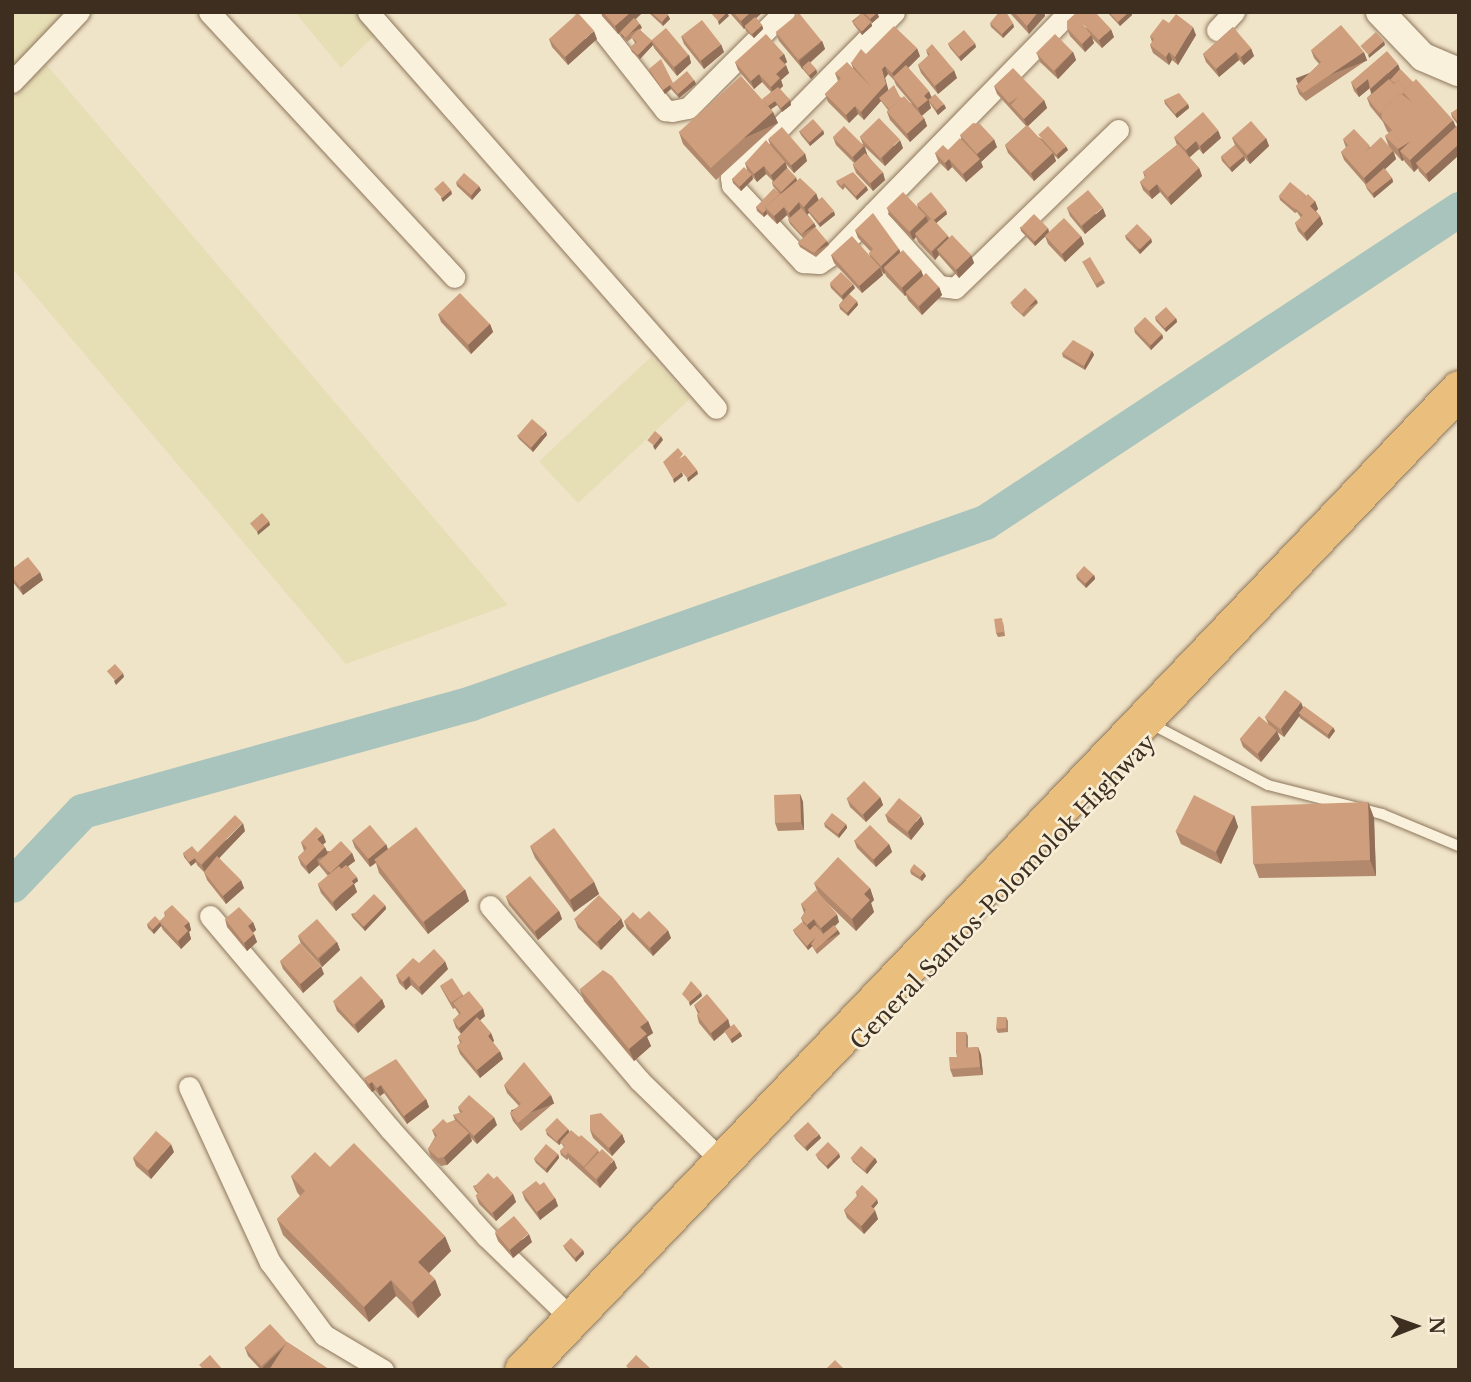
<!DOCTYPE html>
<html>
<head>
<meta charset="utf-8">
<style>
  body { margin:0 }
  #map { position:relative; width:1471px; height:1382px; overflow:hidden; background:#f0e4c8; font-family:"Libre Baskerville",serif }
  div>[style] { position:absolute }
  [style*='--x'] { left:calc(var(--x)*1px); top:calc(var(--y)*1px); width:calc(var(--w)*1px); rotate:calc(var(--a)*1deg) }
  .farmland>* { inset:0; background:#e6deb5; transform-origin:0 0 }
  .river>* { height:35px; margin:-17.5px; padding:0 17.5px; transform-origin:17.5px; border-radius:17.5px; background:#a9c4bc }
  .roads { filter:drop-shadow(0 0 2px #8d765c) drop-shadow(0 0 2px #8d765c) }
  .service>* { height:10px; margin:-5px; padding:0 5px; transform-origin:5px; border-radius:5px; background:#faf1dc }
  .minor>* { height:21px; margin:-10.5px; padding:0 10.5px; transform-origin:10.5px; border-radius:10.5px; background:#faf1dc }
  .tertiary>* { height:28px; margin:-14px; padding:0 14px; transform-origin:14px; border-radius:14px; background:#faf1dc }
  .trunk>* { height:37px; margin:-18.5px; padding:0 18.5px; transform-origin:18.5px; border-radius:18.5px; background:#eabe7c }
  .wall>* { inset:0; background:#b2896c }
  .shaded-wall>* { inset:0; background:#916f58; transform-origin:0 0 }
  .building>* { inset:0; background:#cf9f7d; transform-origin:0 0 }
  span { translate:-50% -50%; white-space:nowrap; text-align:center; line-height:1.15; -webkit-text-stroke:5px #f7eed8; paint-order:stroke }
  .street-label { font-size:23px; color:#3d2e20 }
  .frame { position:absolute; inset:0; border:14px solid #3d2e20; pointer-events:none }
  .north { position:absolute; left:1380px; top:1291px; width:70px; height:70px; -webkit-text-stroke:5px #f7eed8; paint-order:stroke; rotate:89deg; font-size:19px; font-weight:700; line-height:28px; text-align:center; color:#3d2e20 }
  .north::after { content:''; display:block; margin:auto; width:24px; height:32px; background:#3d2e20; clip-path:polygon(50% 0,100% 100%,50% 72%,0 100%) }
</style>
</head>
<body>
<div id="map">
  <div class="farmland">
    <i style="clip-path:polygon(12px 12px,69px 12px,12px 71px)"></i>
    <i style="clip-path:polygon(295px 12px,355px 12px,375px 35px,341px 68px)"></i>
    <i style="clip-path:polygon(46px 64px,508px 605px,346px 664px,12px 268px,12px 99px)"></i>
    <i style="left:651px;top:357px;width:57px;height:153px;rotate:47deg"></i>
  </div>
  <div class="river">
    <i style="--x:12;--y:885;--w:102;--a:-46.6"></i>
    <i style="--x:82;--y:811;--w:404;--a:-15.5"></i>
    <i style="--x:471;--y:703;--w:545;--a:-19.4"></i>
    <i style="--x:985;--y:522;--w:568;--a:-33.44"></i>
  </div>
  <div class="roads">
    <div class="service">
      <i style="--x:1159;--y:728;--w:123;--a:27.6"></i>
      <i style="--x:1268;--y:785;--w:118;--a:14.3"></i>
      <i style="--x:1382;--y:814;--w:83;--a:22.6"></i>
    </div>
    <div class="minor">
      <i style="--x:209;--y:12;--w:361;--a:47.2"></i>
      <i style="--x:368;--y:12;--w:527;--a:48.69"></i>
      <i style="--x:588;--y:12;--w:125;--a:51.8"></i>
      <i style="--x:665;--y:110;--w:7;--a:8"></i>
      <i style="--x:672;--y:111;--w:16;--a:-11"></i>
      <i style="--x:688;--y:108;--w:136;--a:-45"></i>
      <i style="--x:894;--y:12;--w:232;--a:134.7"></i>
      <i style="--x:731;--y:177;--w:8;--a:83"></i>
      <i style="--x:732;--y:185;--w:105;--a:47.3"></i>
      <i style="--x:803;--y:262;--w:16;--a:4"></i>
      <i style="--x:819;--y:263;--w:18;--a:-34"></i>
      <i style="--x:834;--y:253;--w:337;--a:-45.7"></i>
      <i style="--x:1217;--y:30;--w:25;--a:-47"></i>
      <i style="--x:12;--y:82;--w:97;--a:-46.3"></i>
      <i style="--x:873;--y:213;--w:98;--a:47.9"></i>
      <i style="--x:939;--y:286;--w:16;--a:7"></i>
      <i style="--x:955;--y:288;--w:227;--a:-44.1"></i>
      <i style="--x:490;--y:906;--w:229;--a:49.4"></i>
      <i style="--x:639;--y:1080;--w:117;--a:44.3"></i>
      <i style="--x:210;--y:916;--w:279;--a:49.8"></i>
      <i style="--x:390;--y:1129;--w:144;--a:48.1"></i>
      <i style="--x:486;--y:1236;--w:120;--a:44"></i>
      <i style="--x:189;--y:1087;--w:193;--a:65.2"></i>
      <i style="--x:270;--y:1262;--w:91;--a:53.5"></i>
      <i style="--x:324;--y:1335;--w:69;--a:30.7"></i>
    </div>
    <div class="tertiary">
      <i style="--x:1380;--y:12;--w:62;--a:46.3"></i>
      <i style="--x:1423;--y:57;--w:39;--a:23"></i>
    </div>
    <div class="trunk">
      <i style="--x:523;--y:1370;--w:1356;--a:-46.34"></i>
    </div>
  </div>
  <div class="wall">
    <i style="clip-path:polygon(601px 12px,641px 12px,641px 14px,636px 19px,642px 28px,640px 30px,651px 40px,689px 55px,691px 63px,677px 76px,654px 48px,653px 45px,640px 59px,632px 52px,630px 48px,635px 43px,632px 38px,627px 42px,621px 36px,620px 33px,618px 34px,602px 16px)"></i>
    <i style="clip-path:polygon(648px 12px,666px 12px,670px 19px,663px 26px)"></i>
    <i style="clip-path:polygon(729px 12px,763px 12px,756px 18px,762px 25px,763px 29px,754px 38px,746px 31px,745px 28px,744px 29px)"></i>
    <i style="clip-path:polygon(877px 12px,879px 17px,872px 23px,871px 22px,872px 26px,862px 35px,854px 25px,852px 21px,862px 13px)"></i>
    <i style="clip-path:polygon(1009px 12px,1044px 12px,1045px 16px,1029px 34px)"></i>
    <i style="clip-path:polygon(1107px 12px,1131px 12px,1132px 15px,1120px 26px)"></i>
    <i style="clip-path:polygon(1067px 21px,1114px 37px,1102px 48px,1092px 38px,1094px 43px,1085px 52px,1070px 36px,1067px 28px)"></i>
    <i style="clip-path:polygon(990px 23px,1014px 27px,1003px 38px,991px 27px)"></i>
    <i style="clip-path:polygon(1233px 27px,1254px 56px,1244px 65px,1239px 60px,1219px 77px,1206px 62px,1203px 54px)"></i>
    <i style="clip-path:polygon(776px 33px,822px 41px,825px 49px,810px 63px,816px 69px,817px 73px,811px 79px,779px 41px)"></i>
    <i style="clip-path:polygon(1196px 35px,1178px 65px,1172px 60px,1169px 65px,1153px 53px,1150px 45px,1152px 42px,1150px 36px)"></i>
    <i style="clip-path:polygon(681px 36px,724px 52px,704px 69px,684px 44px)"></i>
    <i style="clip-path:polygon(549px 39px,597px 39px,568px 65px,552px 47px)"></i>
    <i style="clip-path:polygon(948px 44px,976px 47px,961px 61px,950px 48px)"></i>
    <i style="clip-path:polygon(926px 50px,957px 78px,938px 94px,921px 73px,918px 65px,928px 56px)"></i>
    <i style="clip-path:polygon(1311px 50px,1367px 60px,1306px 101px,1299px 94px,1296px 86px,1319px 64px,1314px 58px)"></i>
    <i style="clip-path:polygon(1073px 52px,1076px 60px,1058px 79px,1040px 62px,1037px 54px)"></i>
    <i style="clip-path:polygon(784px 54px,787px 62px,785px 64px,789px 73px,781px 80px,783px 86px,780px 89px,790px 100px,791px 105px,782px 112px,777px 105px,771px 109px,773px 112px,778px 123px,716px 180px,683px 144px,679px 132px,763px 100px,771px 92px,762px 82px,754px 89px,738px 70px,735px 62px)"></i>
    <i style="clip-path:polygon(evenodd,866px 54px,920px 56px,908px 68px,932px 97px,946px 108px,938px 115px,929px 102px,931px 108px,922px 116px,924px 118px,927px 126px,910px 142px,890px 120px,887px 112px,888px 110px,881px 101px,864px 120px,858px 114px,849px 123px,828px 102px,825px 94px,838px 81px,835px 73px,853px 68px,851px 63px,866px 54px,888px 74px,894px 80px,896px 85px,912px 104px,888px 90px,885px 78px,888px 74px)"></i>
    <i style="clip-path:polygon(649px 69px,673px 83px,694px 80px,696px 84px,679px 98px,671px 89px,665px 94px,650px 73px)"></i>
    <i style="clip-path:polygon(1401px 70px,1456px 127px,1458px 125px,1452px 117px,1451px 113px,1459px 109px,1459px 155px,1429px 182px,1419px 171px,1418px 168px,1414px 172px,1405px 162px,1404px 160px,1402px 161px,1394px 152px,1396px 159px,1385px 169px,1392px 178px,1393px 182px,1374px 198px,1367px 189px,1365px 184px,1344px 160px,1341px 152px,1346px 148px,1343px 139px,1370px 147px,1389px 147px,1385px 136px,1389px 133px,1387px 131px,1383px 122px,1370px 106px,1367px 98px,1371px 94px,1370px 88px,1359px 97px,1354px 91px,1351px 82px)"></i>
    <i style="clip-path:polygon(994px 86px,1044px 100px,1047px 108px,1028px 126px,1038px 137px,1068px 150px,1058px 159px,1054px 155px,1056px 161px,1034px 181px,1008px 153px,1005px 145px,1026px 126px,997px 94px)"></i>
    <i style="clip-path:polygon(1164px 100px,1188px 104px,1189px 108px,1177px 118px,1165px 104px)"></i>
    <i style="clip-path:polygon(823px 130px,824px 134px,810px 146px,801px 135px,799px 131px)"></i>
    <i style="clip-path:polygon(960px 135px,997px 147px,981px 162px,983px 167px,966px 182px,952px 167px,948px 171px,938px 161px,935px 153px,948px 150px,962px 140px)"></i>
    <i style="clip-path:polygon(833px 137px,863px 144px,860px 137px,903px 148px,885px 166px,865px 147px,867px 154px,885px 180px,873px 191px,856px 173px,853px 165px,854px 163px,836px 145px)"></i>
    <i style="clip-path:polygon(1174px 137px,1221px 138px,1203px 154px,1199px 149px,1189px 157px,1199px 168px,1202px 176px,1171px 205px,1160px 192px,1152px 199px,1143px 190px,1140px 182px,1145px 178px,1143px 172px,1177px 145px)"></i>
    <i style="clip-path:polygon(1232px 138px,1266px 138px,1269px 146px,1250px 164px,1244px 157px,1245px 160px,1232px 172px,1222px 161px,1221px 157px,1235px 145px)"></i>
    <i style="clip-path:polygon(768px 139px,807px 161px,794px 173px,786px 164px,787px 168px,797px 180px,835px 215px,820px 227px,809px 213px,807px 214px,814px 223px,816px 227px,815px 227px,829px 245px,816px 257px,800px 247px,798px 243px,803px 238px,790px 224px,788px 219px,789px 219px,787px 215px,777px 224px,767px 214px,764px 217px,757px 211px,756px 207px,778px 192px,773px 186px,772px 182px,773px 181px,766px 174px,757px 182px,752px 176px,753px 179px,741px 191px,733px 183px,732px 179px,747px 170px,745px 163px,770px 144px)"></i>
    <i style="clip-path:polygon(836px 181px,866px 186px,868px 190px,857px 200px,845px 187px,843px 190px,838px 185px)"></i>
    <i style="clip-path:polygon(456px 182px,481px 190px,472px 200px,457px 186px)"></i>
    <i style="clip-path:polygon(1279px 196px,1306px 196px,1315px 201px,1318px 209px,1316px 211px,1320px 216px,1323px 224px,1307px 241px,1298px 231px,1295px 223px,1301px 218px,1297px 212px,1295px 213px,1280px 200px)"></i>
    <i style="clip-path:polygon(917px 204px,947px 214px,936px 223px,949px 238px,971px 255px,974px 263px,959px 278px,939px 255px,935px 260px,918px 242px,916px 237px,913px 240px,890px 216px,887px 208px,918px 208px)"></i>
    <i style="clip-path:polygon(1067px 208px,1106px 216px,1085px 234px,1070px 216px)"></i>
    <i style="clip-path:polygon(1020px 227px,1048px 228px,1049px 232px,1081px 236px,1084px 244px,1065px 262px,1048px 244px,1045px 236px,1035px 246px,1021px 231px)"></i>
    <i style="clip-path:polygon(855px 230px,899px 249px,900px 252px,921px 270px,923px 276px,939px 287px,942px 295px,922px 315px,908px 300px,906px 295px,905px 296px,886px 276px,885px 273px,884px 274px,881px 271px,883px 275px,862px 293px,834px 263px,831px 255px,870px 256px,869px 253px,871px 252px,858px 238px)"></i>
    <i style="clip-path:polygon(1125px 235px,1152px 242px,1140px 254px,1126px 239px)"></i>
    <i style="clip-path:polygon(1082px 261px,1103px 279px,1105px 283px,1097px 288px)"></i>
    <i style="clip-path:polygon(830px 284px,855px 288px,849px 294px,858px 305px,848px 316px,840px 309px,839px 305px,843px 300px,831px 288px)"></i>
    <i style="clip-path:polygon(1011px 303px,1038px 303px,1024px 317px,1013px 307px)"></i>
    <i style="clip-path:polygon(438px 314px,490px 324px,493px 332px,471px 354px,441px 322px)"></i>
    <i style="clip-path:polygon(1155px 317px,1176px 318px,1177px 322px,1166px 332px,1156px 321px)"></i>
    <i style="clip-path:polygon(1134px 329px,1162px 334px,1163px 338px,1151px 350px,1135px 333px)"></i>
    <i style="clip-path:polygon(1092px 351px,1094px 355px,1085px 370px,1063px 357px,1062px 353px)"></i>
    <i style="clip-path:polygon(517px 435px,547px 435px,533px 452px,519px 439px)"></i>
    <i style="clip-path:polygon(12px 569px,43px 580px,23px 595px,12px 581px)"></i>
    <i style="clip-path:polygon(1076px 575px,1094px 575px,1095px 579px,1086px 588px,1077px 579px)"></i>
    <i style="clip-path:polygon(1003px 622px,1005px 636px,998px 637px,996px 633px)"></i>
    <i style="clip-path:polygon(1303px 708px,1335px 731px,1329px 739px,1300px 718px,1299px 716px,1284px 737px,1277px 732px,1280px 739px,1261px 762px,1243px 747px,1240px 739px,1268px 723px,1265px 717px)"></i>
    <i style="clip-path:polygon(800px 794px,803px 802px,804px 830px,778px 831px,775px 823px)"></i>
    <i style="clip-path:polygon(880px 797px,883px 805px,866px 822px,850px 807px,847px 799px)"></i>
    <i style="clip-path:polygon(1368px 802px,1374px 818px,1376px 876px,1259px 878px,1253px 862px)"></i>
    <i style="clip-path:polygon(885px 814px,924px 824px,911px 840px,888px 822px)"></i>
    <i style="clip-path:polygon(1234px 815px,1238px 827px,1221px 864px,1181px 844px,1176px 832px)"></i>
    <i style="clip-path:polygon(824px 823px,846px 824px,847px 828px,839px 838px,825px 827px)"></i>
    <i style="clip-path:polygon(245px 831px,219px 858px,244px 888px,226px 904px,207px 880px,204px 872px,197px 865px,196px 862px,191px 866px,184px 857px,183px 853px,198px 853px)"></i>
    <i style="clip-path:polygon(352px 840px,386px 844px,388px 850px,469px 901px,428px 934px,379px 873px,376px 863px,370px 867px,355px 848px)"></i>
    <i style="clip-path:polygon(854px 840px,889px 844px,892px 852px,876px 867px,857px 848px)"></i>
    <i style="clip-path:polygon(301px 842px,326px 842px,323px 844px,327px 851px,352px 853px,355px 861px,348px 866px,358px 881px,354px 884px,357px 892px,336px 911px,321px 893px,318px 885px,328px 876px,319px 865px,309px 874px,301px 865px,298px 857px,304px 851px)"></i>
    <i style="clip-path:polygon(530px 846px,594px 882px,599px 894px,574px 912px,535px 858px)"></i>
    <i style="clip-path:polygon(910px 870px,926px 876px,922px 881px,911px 874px)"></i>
    <i style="clip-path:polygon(814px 883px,870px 888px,874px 900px,871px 903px,874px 912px,856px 931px,824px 900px,839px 922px,835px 926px,840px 934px,817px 954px,812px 946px,808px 950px,795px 934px,793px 930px,803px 923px,801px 918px,804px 913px,801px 904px,818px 893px)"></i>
    <i style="clip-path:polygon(506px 897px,559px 911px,562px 919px,538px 940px,509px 905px)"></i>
    <i style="clip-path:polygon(385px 905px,386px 909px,365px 931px,353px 918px,351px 914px)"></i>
    <i style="clip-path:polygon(164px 912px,189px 922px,191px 930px,189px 932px,191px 939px,181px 949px,163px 930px,161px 926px,154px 934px,148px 928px,147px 924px,160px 921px,165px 916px)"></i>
    <i style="clip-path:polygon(225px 919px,253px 922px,256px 930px,253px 933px,257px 942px,247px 951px,227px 927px)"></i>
    <i style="clip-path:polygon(640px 919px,671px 938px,653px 956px,627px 929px,624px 921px)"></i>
    <i style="clip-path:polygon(575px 920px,624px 926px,601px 950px,578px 928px)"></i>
    <i style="clip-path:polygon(298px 936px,337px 942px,340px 950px,322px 967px,301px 944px)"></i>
    <i style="clip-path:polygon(280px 961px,324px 974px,303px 993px,283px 969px)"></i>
    <i style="clip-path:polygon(419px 963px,448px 969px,422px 995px,411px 985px,406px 990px,399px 983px,396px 975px)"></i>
    <i style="clip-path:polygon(440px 986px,463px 995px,485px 1016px,480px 1020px,491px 1033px,494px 1041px,493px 1042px,503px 1059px,480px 1078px,460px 1054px,457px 1046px,460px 1043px,458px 1037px,461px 1034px,456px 1028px,453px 1020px,459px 1014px,455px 1008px,453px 1009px)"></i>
    <i style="clip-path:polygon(580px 989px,648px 1021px,653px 1033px,647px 1037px,651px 1046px,634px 1061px,584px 1001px)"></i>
    <i style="clip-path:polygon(382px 999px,385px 1007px,358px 1033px,337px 1011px,334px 1003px)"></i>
    <i style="clip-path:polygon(694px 1005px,728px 1019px,730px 1026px,740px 1032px,742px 1036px,732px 1043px,725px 1032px,714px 1041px,699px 1023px,697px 1015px,698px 1014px)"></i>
    <i style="clip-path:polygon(1006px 1017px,1008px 1021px,1008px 1032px,998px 1033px,996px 1029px)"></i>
    <i style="clip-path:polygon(966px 1032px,968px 1036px,968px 1048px,978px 1047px,981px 1055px,983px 1075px,953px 1077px,950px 1069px,957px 1057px,956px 1051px)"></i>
    <i style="clip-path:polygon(364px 1078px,426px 1099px,429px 1107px,407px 1124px,384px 1093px,380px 1096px,375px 1090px,372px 1092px,367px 1086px)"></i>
    <i style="clip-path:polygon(504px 1085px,554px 1103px,521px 1131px,513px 1121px,510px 1113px,519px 1106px,507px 1093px)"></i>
    <i style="clip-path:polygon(458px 1107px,497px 1125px,477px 1144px,470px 1137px,472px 1141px,447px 1165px,441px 1166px,431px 1157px,428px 1149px,435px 1137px,432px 1130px,455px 1120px,453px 1115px,460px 1113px)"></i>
    <i style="clip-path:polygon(568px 1129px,569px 1132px,579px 1137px,598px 1150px,599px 1152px,617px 1168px,600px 1188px,569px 1160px,569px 1158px,567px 1160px,561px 1155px,560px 1151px,564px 1147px,561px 1143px,559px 1145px,547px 1135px,546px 1131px)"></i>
    <i style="clip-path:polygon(590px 1130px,622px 1134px,625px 1142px,612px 1156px,593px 1138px)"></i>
    <i style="clip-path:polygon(794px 1136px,821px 1138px,807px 1151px,796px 1140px)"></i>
    <i style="clip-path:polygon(174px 1152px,151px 1179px,136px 1166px,133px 1158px)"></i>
    <i style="clip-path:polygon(558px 1154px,559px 1158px,547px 1173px,536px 1163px,534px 1159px)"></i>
    <i style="clip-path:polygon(816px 1155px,840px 1157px,828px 1169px,818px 1159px)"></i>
    <i style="clip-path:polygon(851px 1158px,875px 1158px,877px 1162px,867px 1174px,853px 1162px)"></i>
    <i style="clip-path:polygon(330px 1167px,451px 1251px,429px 1273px,441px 1295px,418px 1318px,396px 1296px,369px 1322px,283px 1235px,277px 1219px,300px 1196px,297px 1192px,291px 1176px)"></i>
    <i style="clip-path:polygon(494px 1179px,513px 1194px,516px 1202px,496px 1221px,479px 1204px,476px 1196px,478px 1194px,475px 1190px,473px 1186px)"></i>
    <i style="clip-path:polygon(540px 1185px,555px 1198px,558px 1206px,540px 1220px,525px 1200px,522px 1192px)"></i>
    <i style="clip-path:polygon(856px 1193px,878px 1203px,873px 1209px,878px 1219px,864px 1234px,847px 1218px,844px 1210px,857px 1196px)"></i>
    <i style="clip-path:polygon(495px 1233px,532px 1242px,513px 1258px,498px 1241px)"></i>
    <i style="clip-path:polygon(563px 1245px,583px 1250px,584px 1254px,576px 1262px,565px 1249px)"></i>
    <i style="clip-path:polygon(287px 1342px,330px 1370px,261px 1370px,248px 1356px,245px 1348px)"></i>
  </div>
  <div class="shaded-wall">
    <i style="clip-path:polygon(631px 12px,641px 12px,641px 14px,618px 34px,615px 26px)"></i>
    <i style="clip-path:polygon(727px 12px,729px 16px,719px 25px,718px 21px)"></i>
    <i style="clip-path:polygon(751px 12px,763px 12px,744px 29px,741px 21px)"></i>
    <i style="clip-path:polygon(1038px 12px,1044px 12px,1045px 16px,1029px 34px,1027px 26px)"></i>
    <i style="clip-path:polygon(1129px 12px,1131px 12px,1132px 15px,1120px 26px,1118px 22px)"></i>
    <i style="clip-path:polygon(877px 13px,879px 17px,872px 23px,870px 19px)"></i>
    <i style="clip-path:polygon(668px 15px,670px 19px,663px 26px,662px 22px)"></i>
    <i style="clip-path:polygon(871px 22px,872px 26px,862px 35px,861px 31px)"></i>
    <i style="clip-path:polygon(1013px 23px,1014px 27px,1003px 38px,1002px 34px)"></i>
    <i style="left:640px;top:24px;width:4px;height:21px;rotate:63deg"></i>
    <i style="clip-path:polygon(762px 25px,763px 29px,754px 38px,752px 34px)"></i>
    <i style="clip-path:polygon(1193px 27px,1196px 35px,1178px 65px,1175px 57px)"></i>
    <i style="clip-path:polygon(1111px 29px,1114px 37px,1102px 48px,1099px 40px)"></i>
    <i style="clip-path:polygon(594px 31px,597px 39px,568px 65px,565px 57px)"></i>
    <i style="clip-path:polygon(1091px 35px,1094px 43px,1085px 52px,1082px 44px)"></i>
    <i style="clip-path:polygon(651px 41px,653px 45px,640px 59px,638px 55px)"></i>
    <i style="clip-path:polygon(822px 41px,825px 49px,802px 69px,799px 61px)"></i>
    <i style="clip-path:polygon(1384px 41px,1385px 45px,1369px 58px,1368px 54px)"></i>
    <i style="clip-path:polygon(975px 43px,976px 47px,961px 61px,959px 57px)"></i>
    <i style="clip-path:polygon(721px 44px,724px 52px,704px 69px,701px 61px)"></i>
    <i style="clip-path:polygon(917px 48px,920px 56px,896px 80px,892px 73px)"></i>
    <i style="clip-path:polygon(1251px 48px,1254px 56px,1244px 65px,1241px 57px)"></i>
    <i style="clip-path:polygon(1073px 52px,1076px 60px,1058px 79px,1055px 71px)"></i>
    <i style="clip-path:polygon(1169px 52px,1172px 60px,1169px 65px,1166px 57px)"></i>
    <i style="clip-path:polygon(1236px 52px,1239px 60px,1219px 77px,1216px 69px)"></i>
    <i style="left:1364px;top:52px;width:9px;height:73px;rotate:69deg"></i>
    <i style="clip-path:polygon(784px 54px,787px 62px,782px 66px,779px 58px)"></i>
    <i style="clip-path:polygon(689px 55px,691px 63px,677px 76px,674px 68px)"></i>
    <i style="clip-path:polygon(1398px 64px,1401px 72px,1373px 97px,1370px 89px)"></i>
    <i style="clip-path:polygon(786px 65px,789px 73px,781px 80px,783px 86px,773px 95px,771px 87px,776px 74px)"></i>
    <i style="clip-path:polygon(885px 66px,888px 74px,885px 78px,889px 92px,879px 98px,881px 101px,864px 120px,861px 112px,882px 69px)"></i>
    <i style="clip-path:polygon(816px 69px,817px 73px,811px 79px,809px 75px)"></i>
    <i style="clip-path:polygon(954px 70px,957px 78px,938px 94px,935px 86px)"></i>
    <i style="clip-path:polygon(759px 74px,762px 82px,754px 89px,751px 81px)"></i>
    <i style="clip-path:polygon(1368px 79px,1371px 87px,1359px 97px,1356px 89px)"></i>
    <i style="clip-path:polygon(694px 80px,696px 84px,679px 98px,678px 94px)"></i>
    <i style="clip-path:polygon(670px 85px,671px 89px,665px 94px,663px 90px)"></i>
    <i style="clip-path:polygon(929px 91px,932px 99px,929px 102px,931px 108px,921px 116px,918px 108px,924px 96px)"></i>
    <i style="clip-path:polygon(790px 100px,791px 105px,782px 112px,781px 108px)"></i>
    <i style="clip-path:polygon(1044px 100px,1047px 108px,1027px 127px,1024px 119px)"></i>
    <i style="clip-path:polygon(775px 101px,777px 105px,770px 110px,768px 106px)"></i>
    <i style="clip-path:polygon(944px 104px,946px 108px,938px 115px,936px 111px)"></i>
    <i style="clip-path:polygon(1188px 104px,1189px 108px,1177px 118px,1175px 114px)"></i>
    <i style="clip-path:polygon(855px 106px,858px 114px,849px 123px,846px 115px)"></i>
    <i style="left:773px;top:112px;width:12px;height:83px;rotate:66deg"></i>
    <i style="clip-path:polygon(924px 118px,927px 126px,910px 142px,907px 134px)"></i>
    <i style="clip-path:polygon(1453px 120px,1458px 132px,1416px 163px,1418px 168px,1414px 172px,1410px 160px)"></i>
    <i style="clip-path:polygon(823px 130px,824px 134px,810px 146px,809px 142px)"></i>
    <i style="clip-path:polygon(1218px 130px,1221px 138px,1203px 154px,1200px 146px)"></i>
    <i style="clip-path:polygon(1266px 138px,1269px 146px,1250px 164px,1247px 156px)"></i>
    <i style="clip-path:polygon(994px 139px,997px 147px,981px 162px,983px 167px,966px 182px,963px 174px,979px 160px,977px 154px)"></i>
    <i style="clip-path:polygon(900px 140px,903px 148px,885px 166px,882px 158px)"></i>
    <i style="clip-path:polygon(1196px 141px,1199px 149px,1189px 158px,1186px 150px)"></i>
    <i style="clip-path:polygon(1411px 141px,1400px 151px,1404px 160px,1402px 161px,1398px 149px)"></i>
    <i style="clip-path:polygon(1459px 144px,1459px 155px,1429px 182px,1426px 174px)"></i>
    <i style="clip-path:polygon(864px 146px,867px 154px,856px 165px,853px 157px)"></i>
    <i style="clip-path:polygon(1066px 146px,1068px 150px,1058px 159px,1057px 155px)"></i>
    <i style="clip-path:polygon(1393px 151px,1396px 159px,1367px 186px,1364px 178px)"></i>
    <i style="clip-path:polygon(805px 153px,807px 161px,794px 173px,791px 165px)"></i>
    <i style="clip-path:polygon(1053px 153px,1056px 161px,1034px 181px,1031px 173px)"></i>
    <i style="clip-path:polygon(1244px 156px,1245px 160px,1232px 172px,1230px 168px)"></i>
    <i style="clip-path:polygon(949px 159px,952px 167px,948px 171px,945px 163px)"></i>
    <i style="clip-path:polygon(785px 162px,788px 170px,774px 183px,771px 175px)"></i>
    <i style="clip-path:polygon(764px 166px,766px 174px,757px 182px,754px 174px)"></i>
    <i style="clip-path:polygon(1199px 168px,1202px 176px,1171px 205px,1168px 197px)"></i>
    <i style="clip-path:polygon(883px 172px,885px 180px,873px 191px,870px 183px)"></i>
    <i style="clip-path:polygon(752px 175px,753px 179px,741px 191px,739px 186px)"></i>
    <i style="clip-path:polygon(796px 177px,797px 181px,782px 196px,781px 192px)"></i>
    <i style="clip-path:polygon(1392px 178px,1393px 182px,1374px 198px,1373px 193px)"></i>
    <i style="clip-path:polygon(1157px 184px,1160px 192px,1152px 199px,1149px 191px)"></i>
    <i style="clip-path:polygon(479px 186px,481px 190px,472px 200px,471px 196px)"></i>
    <i style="clip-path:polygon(866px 186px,868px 190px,857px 200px,856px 196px)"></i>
    <i style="clip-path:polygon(451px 190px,452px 194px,443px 202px,441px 198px)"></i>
    <i style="clip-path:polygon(816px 193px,819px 201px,808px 210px,809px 213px,807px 215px,804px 207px)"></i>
    <i style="clip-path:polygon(1315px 201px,1318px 209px,1313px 214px,1310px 206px)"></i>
    <i style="clip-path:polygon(799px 202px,801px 210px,791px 221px,789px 213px)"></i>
    <i style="clip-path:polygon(784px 207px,787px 215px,777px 224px,774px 216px)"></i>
    <i style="clip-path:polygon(1103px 208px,1106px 216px,1085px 234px,1082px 226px)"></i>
    <i style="clip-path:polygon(766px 210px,767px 214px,764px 217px,763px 213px)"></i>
    <i style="clip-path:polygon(946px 210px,947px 214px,934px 225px,932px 221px)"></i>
    <i style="clip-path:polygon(834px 211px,835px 215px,820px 227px,819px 223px)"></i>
    <i style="clip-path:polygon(926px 216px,929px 224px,915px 234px,916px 237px,913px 240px,910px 232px)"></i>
    <i style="clip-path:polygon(1320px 216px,1323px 224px,1307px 241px,1304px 233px)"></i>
    <i style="left:814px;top:223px;width:4px;height:17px;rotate:63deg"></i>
    <i style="clip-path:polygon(1048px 228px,1049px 233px,1035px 246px,1034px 242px)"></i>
    <i style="clip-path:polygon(948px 236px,951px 244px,937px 249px,939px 255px,935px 260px,932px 252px)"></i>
    <i style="clip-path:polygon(1081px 236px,1084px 244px,1065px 262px,1062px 254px)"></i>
    <i style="clip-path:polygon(1151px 238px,1152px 242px,1140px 254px,1138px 249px)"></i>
    <i style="left:827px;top:241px;width:4px;height:18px;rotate:63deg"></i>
    <i style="clip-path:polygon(899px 249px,902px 257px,884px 268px,885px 273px,884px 274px,881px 266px)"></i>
    <i style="clip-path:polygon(971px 255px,974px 263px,959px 278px,956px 270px)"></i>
    <i style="clip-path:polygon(880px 267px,883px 275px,862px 293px,859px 285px)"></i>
    <i style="clip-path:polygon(921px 270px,924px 278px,906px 292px,906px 295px,905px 296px,902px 288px)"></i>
    <i style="clip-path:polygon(853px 284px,855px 288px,843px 300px,842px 296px)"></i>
    <i style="clip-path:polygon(939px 287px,942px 295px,922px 315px,919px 307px)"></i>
    <i style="left:1036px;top:299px;width:4px;height:20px;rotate:63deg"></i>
    <i style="clip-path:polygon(857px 301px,858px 305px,848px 316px,847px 312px)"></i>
    <i style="clip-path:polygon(1176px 318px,1177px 322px,1166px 332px,1165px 328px)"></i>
    <i style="clip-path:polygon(490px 324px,493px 332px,471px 354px,468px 345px)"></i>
    <i style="clip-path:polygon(1162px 334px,1163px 338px,1151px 350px,1150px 346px)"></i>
    <i style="clip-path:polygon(1092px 351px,1094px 355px,1085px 370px,1084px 366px)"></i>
    <i style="clip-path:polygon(546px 431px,547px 435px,533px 452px,531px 448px)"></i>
    <i style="clip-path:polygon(661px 436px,663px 440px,655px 450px,653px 446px)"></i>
    <i style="clip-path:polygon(697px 470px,698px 474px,688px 482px,687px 478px)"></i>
    <i style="clip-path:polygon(682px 472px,683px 476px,674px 483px,673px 479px)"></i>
    <i style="clip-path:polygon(269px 521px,270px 525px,258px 535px,257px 531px)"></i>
    <i style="clip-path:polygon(40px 572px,43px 580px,23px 595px,20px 587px)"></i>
    <i style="clip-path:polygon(1094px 575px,1095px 579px,1086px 588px,1085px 584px)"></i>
    <i style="clip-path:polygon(123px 673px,124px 677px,116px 685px,114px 681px)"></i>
    <i style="clip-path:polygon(1301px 702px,1304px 710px,1284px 737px,1281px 728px)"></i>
    <i style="clip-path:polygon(1333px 727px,1335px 731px,1329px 739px,1328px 735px)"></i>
    <i style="clip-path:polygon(1277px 731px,1280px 739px,1261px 762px,1258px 754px)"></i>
    <i style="clip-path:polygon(800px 794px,803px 802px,804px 830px,801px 822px)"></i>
    <i style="clip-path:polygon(880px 797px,883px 805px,866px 822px,863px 814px)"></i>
    <i style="clip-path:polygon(1368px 802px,1374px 818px,1376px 876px,1370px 860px)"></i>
    <i style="clip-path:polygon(1234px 815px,1238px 827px,1221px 864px,1216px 852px)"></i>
    <i style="clip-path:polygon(921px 816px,924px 824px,911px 840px,908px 832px)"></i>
    <i style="clip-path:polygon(243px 823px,245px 831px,205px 873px,202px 865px)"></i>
    <i style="clip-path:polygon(846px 824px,847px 828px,839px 838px,838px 834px)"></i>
    <i style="clip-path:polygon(323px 834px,326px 842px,320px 847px,317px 839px)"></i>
    <i style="clip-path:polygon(386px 844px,389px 852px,370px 867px,368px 859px)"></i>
    <i style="clip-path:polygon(889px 844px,892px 852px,876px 867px,873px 859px)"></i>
    <i style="clip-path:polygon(325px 847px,328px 855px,317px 859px,319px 865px,309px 874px,306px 866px)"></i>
    <i style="clip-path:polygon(352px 853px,355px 861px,331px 879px,328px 871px)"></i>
    <i style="clip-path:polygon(195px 858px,196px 862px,191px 866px,189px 862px)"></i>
    <i style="clip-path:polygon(924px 872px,926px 876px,922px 881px,920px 877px)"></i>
    <i style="clip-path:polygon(357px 877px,358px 881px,354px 884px,357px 892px,336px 911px,333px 903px,351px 882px)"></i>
    <i style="clip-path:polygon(241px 880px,244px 888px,226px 904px,223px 896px)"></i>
    <i style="clip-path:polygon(594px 882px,599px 894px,574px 912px,570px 900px)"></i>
    <i style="clip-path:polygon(870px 888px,874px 900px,871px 903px,874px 912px,856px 931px,852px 919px,864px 894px)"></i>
    <i style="clip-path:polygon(465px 889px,469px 901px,428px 934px,424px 922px)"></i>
    <i style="clip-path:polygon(385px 905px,386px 909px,365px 931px,363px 927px)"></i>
    <i style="clip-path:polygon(559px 911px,562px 919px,538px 940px,535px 932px)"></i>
    <i style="clip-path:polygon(837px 914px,839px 922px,824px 936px,821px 928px)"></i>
    <i style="clip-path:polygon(621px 918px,624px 926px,601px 950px,598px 942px)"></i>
    <i style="clip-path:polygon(814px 919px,817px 927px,810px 933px,807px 925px)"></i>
    <i style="clip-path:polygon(160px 922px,161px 926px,154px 934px,152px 930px)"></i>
    <i style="clip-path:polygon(189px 922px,191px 930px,189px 932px,191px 939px,181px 949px,178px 941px,184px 926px)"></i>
    <i style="clip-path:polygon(253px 922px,256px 930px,250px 934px,248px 926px)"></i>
    <i style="clip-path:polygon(668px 930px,671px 938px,653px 956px,650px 948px)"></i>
    <i style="left:838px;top:930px;width:4px;height:30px;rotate:63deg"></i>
    <i style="clip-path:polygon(254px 934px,257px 942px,247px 951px,244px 943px)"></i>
    <i style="clip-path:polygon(816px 937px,818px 941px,808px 950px,807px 946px)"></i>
    <i style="clip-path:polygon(337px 942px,340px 950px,322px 967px,319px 959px)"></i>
    <i style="clip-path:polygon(445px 961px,448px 969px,422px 995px,419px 987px)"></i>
    <i style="clip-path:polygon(321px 966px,324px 974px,303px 993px,300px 984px)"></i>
    <i style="clip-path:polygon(409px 976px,411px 985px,406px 990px,403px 982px)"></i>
    <i style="clip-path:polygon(701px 992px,702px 996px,690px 1006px,689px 1002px)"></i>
    <i style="clip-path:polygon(382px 999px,385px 1007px,358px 1033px,355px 1025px)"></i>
    <i style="clip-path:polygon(483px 1008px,485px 1016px,462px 1036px,459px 1028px)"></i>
    <i style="clip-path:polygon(728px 1019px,730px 1027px,714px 1041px,711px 1033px)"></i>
    <i style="clip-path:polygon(648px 1021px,653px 1033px,647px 1037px,651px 1046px,634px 1061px,629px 1049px,640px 1027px)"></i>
    <i style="clip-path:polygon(740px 1032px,742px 1036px,732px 1043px,731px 1039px)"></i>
    <i style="clip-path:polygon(491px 1033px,494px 1041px,490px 1044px,488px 1036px)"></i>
    <i style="clip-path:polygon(978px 1047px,981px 1055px,983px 1075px,980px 1067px)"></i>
    <i style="clip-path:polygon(500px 1051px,503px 1059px,480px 1078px,477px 1070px)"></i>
    <i style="clip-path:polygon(372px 1082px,375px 1090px,372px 1092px,369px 1084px)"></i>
    <i style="clip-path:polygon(381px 1085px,384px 1093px,380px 1096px,377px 1088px)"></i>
    <i style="left:551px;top:1095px;width:9px;height:43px;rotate:69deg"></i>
    <i style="clip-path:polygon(426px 1099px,429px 1107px,407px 1124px,404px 1116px)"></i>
    <i style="clip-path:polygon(494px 1117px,497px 1125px,477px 1144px,474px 1136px)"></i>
    <i style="clip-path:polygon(568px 1129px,570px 1133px,559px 1145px,558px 1141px)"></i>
    <i style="clip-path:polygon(469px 1133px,472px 1141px,447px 1165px,444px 1157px)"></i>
    <i style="clip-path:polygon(622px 1134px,625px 1142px,612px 1156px,609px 1148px)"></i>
    <i style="clip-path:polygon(819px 1134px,821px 1138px,807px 1151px,806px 1147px)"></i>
    <i style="clip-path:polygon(171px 1144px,174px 1152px,151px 1179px,148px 1171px)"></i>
    <i style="clip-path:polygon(839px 1153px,840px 1157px,828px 1169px,826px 1165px)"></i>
    <i style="clip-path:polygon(558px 1154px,559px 1158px,547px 1173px,546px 1169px)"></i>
    <i style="clip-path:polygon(875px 1158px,877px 1162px,867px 1174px,866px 1170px)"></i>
    <i style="clip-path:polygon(614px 1160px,617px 1168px,600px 1188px,597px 1180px)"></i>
    <i style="clip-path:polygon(513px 1194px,516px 1202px,496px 1221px,493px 1213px)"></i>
    <i style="clip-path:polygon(555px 1198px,558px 1206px,540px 1220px,537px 1212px)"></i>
    <i style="clip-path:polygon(877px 1199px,878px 1203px,872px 1210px,871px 1206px)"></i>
    <i style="clip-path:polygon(875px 1210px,878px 1219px,864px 1234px,861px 1226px)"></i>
    <i style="clip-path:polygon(529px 1234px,532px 1242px,513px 1258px,510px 1250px)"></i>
    <i style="clip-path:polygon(445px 1236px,451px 1251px,424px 1278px,418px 1262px)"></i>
    <i style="clip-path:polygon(583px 1250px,584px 1254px,576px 1262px,575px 1258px)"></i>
    <i style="clip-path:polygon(435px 1279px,441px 1295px,418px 1318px,412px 1302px)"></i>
    <i style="clip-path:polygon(391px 1280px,396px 1296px,369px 1322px,364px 1307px)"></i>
    <i style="clip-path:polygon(288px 1343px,271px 1370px,264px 1370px,263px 1367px)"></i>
  </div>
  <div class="building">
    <i style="clip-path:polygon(603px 12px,631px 12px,615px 26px)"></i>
    <i style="clip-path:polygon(651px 12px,666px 12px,668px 15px,662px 22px)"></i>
    <i style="clip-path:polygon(710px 12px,727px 12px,718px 21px)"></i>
    <i style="clip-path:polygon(733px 12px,751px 12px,741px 21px)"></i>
    <i style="clip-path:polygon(864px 12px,877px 12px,877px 13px,870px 19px)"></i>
    <i style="clip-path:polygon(999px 12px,1006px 12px,1013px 23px,1002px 34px,990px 23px)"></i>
    <i style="clip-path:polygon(1014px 12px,1038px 12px,1027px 26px)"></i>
    <i style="clip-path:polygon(1077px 12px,1095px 12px,1111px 29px,1099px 40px,1083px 24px,1091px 35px,1082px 44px,1067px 28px,1067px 21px)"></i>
    <i style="clip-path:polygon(1109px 12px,1129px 12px,1118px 22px)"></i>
    <i style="left:578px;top:13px;width:24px;height:39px;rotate:48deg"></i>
    <i style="left:799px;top:13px;width:36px;height:30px;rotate:51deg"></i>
    <i style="left:862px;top:13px;width:13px;height:13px;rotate:45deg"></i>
    <i style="clip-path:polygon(1176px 14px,1193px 27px,1175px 57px,1169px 52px,1166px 57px,1150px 45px,1154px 39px,1150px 36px,1163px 19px,1169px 23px)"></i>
    <i style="left:755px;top:17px;width:11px;height:14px;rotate:49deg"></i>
    <i style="left:634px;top:18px;width:8px;height:20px;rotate:45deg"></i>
    <i style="left:702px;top:20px;width:31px;height:26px;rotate:52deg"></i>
    <i style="clip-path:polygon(1341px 25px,1364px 52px,1303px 93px,1296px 86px,1321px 62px,1311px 50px)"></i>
    <i style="clip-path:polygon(894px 26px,917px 48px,892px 73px,885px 66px,882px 69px,886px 84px,861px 112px,855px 106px,846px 115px,825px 94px,841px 78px,835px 73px,847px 62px,872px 88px,851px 63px,861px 49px,866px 54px)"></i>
    <i style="clip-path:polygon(1233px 27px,1251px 48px,1241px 57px,1236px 52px,1216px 69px,1203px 54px)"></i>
    <i style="left:666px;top:28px;width:35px;height:19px;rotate:50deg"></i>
    <i style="clip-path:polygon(639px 29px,652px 41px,638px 55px,630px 48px,637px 42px,631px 37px)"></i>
    <i style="left:964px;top:30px;width:17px;height:21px;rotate:50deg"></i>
    <i style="left:1376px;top:32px;width:12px;height:21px;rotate:48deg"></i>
    <i style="clip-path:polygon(766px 34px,784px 54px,779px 58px,786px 65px,776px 74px,780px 78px,771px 87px,759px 74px,751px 81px,735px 62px)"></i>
    <i style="left:1055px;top:34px;width:25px;height:27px;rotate:45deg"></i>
    <i style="clip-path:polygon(932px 44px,954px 70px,935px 86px,918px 65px,930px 54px,926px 50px)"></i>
    <i style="clip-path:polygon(1387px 51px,1398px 64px,1370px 89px,1368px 79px,1356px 89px,1351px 82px)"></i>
    <i style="clip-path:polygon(661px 59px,673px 83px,687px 71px,694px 80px,678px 94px,670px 85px,663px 90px,649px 69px)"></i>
    <i style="left:809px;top:61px;width:11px;height:9px;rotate:49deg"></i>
    <i style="clip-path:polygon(906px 65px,929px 91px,924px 96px,928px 100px,918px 108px,893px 77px)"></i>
    <i style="clip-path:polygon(1013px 68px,1044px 100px,1024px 119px,1011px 105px,1018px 97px,1009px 103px,994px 86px)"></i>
    <i style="clip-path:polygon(1400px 69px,1413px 82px,1406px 89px,1398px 80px,1395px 83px,1390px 80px)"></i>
    <i style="left:741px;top:76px;width:48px;height:84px;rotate:48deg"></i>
    <i style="clip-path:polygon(1389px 79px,1394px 84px,1398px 80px,1406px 89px,1403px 92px,1404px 93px,1402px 94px,1400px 93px,1381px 111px,1380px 114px,1367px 98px)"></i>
    <i style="clip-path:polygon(1416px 79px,1453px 120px,1410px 160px,1400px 151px,1411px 141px,1398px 149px,1385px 136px,1392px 130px,1382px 119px,1381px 111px,1400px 93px,1412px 102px,1403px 92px)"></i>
    <i style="clip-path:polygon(894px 85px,901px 99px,889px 109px,879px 98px)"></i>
    <i style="clip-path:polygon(778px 87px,790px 100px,781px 108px,775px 101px,768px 106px,762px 99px)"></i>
    <i style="clip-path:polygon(1179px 93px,1188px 104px,1175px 114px,1164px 100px)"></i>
    <i style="left:935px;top:94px;width:13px;height:9px;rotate:48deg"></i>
    <i style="left:904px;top:96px;width:30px;height:23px;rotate:48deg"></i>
    <i style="clip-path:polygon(1458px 108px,1459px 122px,1458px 122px,1451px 113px)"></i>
    <i style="clip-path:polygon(1203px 112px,1218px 130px,1200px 146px,1196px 141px,1186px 150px,1174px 137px)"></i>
    <i style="left:879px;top:118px;width:30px;height:27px;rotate:46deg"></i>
    <i style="left:813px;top:119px;width:15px;height:18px;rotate:48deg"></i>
    <i style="left:1251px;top:121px;width:23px;height:25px;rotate:49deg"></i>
    <i style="clip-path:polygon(973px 123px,980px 124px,994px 139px,977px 154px,960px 135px)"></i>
    <i style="clip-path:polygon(1459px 124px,1459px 144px,1426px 174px,1416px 163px)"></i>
    <i style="left:1027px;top:125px;width:38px;height:30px;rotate:47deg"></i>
    <i style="left:844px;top:126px;width:28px;height:16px;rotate:45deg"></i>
    <i style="left:1048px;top:126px;width:27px;height:13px;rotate:48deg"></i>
    <i style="left:782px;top:127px;width:35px;height:18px;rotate:49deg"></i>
    <i style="clip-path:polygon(1354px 129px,1370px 146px,1365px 152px,1381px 137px,1393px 151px,1364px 178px,1341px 152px,1348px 145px,1343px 139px)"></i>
    <i style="clip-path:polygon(960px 138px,980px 159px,963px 174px,949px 159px,945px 163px,935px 153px,943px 145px,948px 150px)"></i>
    <i style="clip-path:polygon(766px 140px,785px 162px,771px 175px,764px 166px,754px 174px,745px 163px)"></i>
    <i style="clip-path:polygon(1178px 144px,1199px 168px,1168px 197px,1157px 184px,1149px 191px,1140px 182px,1146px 176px,1143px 172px)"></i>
    <i style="left:1235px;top:145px;width:14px;height:18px;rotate:51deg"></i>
    <i style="left:865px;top:153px;width:26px;height:17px;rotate:47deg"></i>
    <i style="left:744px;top:167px;width:11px;height:17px;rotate:45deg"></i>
    <i style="left:787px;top:168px;width:13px;height:21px;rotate:45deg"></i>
    <i style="clip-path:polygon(1384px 168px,1392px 178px,1373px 193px,1365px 185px)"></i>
    <i style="clip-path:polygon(853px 172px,866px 186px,856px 196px,844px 183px,841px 186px,836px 181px)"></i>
    <i style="left:464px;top:173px;width:20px;height:12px;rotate:41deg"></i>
    <i style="clip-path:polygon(800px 178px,816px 193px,804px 207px,799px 202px,789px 213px,784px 207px,774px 216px,765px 207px)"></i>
    <i style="left:443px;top:181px;width:12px;height:12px;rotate:48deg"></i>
    <i style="left:1290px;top:182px;width:21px;height:18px;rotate:39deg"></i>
    <i style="clip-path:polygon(774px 188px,780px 194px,765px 207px,766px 210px,763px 213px,756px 207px)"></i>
    <i style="left:1088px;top:190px;width:23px;height:28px;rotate:50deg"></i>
    <i style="left:903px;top:192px;width:33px;height:23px;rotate:46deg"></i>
    <i style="clip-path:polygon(931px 192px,946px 210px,934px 220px,932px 218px,931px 219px,917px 204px)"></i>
    <i style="clip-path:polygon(1308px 194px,1315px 201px,1310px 206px,1320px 216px,1304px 233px,1295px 223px,1303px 215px,1295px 208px)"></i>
    <i style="left:822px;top:197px;width:18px;height:19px;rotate:49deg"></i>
    <i style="left:801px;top:208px;width:20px;height:17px;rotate:49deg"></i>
    <i style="clip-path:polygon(873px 213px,899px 249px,881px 266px,869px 253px,873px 249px,855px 230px)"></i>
    <i style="left:1034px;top:214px;width:20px;height:19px;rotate:45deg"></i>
    <i style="left:932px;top:218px;width:24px;height:23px;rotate:48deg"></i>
    <i style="left:1064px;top:218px;width:25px;height:26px;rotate:47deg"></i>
    <i style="left:1137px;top:224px;width:20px;height:16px;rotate:45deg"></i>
    <i style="clip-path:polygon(815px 227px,827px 241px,814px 253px,798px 243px)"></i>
    <i style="left:952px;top:235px;width:28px;height:21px;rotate:46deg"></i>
    <i style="left:852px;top:236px;width:42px;height:28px;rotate:48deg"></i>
    <i style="left:903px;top:250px;width:27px;height:26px;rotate:48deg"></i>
    <i style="left:1090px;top:257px;width:26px;height:9px;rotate:59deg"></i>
    <i style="left:841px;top:272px;width:17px;height:16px;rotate:45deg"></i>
    <i style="left:926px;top:273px;width:19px;height:28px;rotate:47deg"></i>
    <i style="left:1025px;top:288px;width:16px;height:21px;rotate:45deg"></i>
    <i style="left:460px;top:293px;width:43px;height:30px;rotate:46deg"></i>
    <i style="left:849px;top:294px;width:11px;height:15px;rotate:41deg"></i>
    <i style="left:1166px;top:307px;width:15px;height:15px;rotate:48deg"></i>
    <i style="left:1145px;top:317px;width:24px;height:16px;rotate:45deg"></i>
    <i style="clip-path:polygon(1073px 340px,1092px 351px,1084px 366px,1062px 353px)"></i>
    <i style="left:532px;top:419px;width:18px;height:22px;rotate:41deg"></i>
    <i style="left:655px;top:431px;width:8px;height:12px;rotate:40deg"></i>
    <i style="clip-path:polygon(678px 448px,683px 454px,679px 459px,685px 455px,697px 470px,687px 478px,682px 472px,673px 479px,663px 462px)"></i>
    <i style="left:262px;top:513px;width:11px;height:16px;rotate:49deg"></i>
    <i style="clip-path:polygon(28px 557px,40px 572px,20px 587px,12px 577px,12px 569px)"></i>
    <i style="left:1084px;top:566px;width:13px;height:12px;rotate:42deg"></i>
    <i style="left:1002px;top:618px;width:14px;height:8px;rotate:82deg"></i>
    <i style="left:115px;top:664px;width:12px;height:11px;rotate:48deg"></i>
    <i style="left:1285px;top:690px;width:20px;height:34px;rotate:37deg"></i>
    <i style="left:1304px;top:706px;width:36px;height:9px;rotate:36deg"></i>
    <i style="left:1259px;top:716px;width:23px;height:30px;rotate:40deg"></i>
    <i style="left:864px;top:781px;width:23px;height:25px;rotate:45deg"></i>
    <i style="left:800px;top:794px;width:28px;height:26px;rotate:88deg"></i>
    <i style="left:1194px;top:795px;width:45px;height:41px;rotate:27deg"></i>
    <i style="left:899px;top:798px;width:28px;height:21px;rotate:39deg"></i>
    <i style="left:1368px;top:802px;width:58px;height:117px;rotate:88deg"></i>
    <i style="left:832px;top:813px;width:18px;height:13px;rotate:38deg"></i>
    <i style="left:235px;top:815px;width:11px;height:59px;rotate:45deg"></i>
    <i style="left:370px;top:825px;width:25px;height:23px;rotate:50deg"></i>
    <i style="left:870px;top:825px;width:27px;height:22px;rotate:45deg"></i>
    <i style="clip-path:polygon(316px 827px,323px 834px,317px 839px,325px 847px,306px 866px,298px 857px,307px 848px,301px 842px)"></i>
    <i style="left:416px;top:827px;width:79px;height:53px;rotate:52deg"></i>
    <i style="left:554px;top:828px;width:67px;height:30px;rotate:53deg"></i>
    <i style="left:341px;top:841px;width:16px;height:30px;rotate:47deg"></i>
    <i style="clip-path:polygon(192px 846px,198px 853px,194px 857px,195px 858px,189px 862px,183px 853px)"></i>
    <i style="clip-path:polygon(217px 856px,241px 880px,223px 896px,204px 872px)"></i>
    <i style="clip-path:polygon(838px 857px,870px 888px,864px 894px,870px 900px,852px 919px,814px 883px)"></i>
    <i style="clip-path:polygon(914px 864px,924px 872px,920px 877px,910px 870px)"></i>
    <i style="clip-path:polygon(346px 865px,357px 877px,351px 881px,341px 869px)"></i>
    <i style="left:339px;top:866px;width:23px;height:28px;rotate:50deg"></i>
    <i style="left:530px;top:876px;width:45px;height:32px;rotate:50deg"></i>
    <i style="clip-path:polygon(816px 890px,837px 914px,821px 928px,814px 919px,807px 925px,801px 918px,806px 910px,801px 904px)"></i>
    <i style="left:374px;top:894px;width:16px;height:30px;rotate:45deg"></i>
    <i style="left:599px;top:895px;width:32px;height:35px;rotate:46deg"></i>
    <i style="clip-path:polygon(172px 905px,189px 922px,184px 926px,188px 931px,178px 941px,160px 922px,166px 915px,164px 912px)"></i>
    <i style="clip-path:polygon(239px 907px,253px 922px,248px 926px,254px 934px,244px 943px,225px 919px)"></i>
    <i style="clip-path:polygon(649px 911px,668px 930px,650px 948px,624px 921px,633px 912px,640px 919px)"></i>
    <i style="left:155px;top:916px;width:8px;height:11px;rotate:45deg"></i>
    <i style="left:317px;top:919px;width:30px;height:25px;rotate:49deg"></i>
    <i style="clip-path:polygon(802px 922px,810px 930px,815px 925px,823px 934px,834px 925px,838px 930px,815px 950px,811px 944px,816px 937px,807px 946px,793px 930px)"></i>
    <i style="left:300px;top:943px;width:31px;height:27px;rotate:48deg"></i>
    <i style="clip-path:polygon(434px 949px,445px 961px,419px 987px,409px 976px,403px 982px,396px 975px,413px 958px,419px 963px)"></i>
    <i style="clip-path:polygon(603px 970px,612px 976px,648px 1021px,640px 1027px,647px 1034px,629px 1049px,580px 989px)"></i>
    <i style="left:361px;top:976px;width:31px;height:38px;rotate:48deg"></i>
    <i style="left:452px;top:978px;width:20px;height:14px;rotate:57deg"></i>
    <i style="clip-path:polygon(691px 981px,701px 992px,689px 1002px,682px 994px)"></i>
    <i style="clip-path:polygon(469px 991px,483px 1008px,459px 1028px,453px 1020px,461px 1013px,453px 1003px)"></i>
    <i style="clip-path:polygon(707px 994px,728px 1019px,711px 1033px,697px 1015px,700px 1012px,694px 1005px)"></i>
    <i style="clip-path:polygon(477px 1017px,491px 1033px,488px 1036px,500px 1051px,477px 1070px,457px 1046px,462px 1042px,458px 1037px)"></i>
    <i style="clip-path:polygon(997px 1017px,1006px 1017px,1006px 1028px,996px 1029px)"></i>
    <i style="left:734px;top:1024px;width:10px;height:12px;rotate:53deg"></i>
    <i style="clip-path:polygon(956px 1032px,966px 1032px,966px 1048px,957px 1048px,957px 1051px,956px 1051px)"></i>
    <i style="clip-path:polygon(978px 1047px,980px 1067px,950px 1069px,949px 1057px,957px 1057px,957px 1048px)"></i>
    <i style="clip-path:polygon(396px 1059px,426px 1099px,404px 1116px,381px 1085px,377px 1088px,372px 1082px,369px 1084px,364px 1078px)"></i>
    <i style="clip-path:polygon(524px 1062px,551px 1095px,518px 1123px,510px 1113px,521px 1104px,504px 1085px)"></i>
    <i style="clip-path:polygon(469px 1095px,494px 1117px,474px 1136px,453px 1115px,463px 1112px,458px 1107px)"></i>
    <i style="clip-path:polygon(601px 1113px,622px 1134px,609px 1148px,590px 1130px,590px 1115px)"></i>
    <i style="left:557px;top:1118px;width:16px;height:17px;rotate:45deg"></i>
    <i style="clip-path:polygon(443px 1119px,447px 1123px,455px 1120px,469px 1133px,444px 1157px,438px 1158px,428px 1149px,437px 1135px,432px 1130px)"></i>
    <i style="left:808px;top:1122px;width:16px;height:20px;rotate:47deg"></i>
    <i style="clip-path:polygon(571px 1130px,579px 1137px,567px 1152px,568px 1153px,565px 1156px,560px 1151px,565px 1146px,560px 1142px)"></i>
    <i style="left:156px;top:1131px;width:20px;height:35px;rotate:41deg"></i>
    <i style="left:581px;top:1135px;width:23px;height:22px;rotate:41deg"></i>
    <i style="left:828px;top:1142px;width:16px;height:18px;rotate:45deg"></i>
    <i style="clip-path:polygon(354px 1143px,445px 1236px,418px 1262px,435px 1279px,412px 1302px,391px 1280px,364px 1307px,277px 1219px,305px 1191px,291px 1176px,315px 1152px,330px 1167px)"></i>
    <i style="left:546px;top:1144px;width:16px;height:19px;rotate:40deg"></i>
    <i style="left:861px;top:1146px;width:18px;height:16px;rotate:41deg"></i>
    <i style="left:602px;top:1149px;width:16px;height:26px;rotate:43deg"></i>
    <i style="left:488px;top:1173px;width:8px;height:20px;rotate:45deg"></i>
    <i style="left:497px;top:1176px;width:24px;height:29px;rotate:48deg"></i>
    <i style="clip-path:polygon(536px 1181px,540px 1185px,544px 1182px,555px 1198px,537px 1212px,522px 1192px)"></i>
    <i style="left:862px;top:1185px;width:21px;height:10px;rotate:43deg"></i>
    <i style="left:858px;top:1195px;width:23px;height:21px;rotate:41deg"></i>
    <i style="left:514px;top:1216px;width:23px;height:25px;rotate:50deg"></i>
    <i style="left:571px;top:1238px;width:17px;height:11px;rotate:45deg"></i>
    <i style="left:270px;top:1324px;width:25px;height:35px;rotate:47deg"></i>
    <i style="clip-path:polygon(287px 1342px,330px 1370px,269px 1370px)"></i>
    <i style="clip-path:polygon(210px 1355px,223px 1370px,204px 1370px,199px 1365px)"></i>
    <i style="clip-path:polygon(636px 1355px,652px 1370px,630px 1370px,626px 1366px)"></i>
    <i style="clip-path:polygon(835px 1360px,845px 1370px,825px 1370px)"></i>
  </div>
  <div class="street-label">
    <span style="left:1003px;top:892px;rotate:-46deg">General Santos-Polomolok Highway</span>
  </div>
  <div class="frame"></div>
  <div class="north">N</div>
</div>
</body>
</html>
